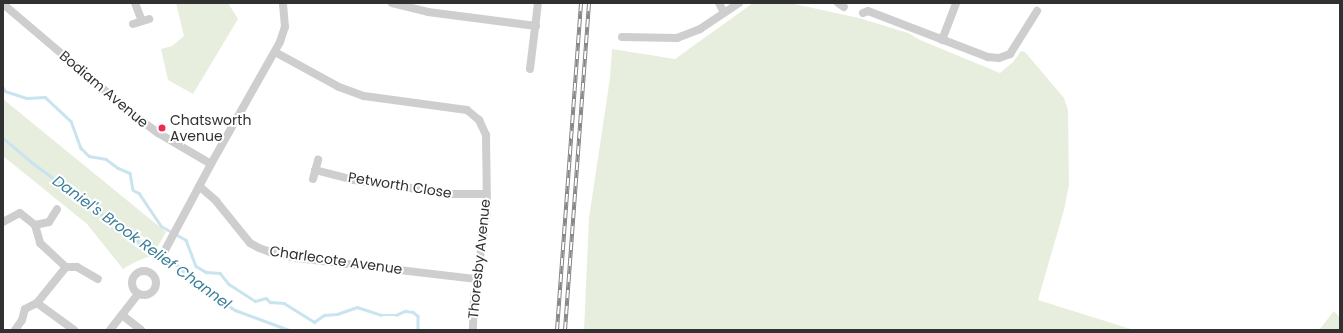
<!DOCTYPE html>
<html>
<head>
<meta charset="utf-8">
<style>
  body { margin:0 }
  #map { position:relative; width:1343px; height:333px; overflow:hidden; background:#fff; font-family:Poppins,sans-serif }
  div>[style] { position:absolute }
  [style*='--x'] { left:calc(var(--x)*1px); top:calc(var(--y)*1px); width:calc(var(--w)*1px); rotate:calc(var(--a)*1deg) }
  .green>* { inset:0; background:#e8eede }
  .stream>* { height:2.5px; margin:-1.25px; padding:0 1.25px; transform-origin:1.25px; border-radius:1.25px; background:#cae4ef }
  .street>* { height:8px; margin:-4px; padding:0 4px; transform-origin:4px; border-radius:4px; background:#cecece }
  .street>.ring { margin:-4px; padding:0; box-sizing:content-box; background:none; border:8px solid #cecece; border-radius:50% }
  .rail>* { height:4px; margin-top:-2px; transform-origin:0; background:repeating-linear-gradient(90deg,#fff 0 8px,#868686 0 16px); box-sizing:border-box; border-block:1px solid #868686 }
  .dots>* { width:11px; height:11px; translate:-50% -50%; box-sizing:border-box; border:2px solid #fff; border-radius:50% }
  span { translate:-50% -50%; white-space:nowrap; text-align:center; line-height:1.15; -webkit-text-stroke:4px #fff; paint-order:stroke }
  .street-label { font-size:14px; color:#313131 }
  .poi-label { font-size:14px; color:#313131 }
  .left { translate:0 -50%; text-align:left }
  .water-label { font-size:15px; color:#397d99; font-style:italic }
  .frame { position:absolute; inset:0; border:4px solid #313131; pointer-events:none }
</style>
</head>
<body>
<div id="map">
  <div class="green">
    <i style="clip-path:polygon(176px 3px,228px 3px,238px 19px,193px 94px,168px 80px,161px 49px,172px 46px,184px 36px)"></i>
    <i style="clip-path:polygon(753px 3px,790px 3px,859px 18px,908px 33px,920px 40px,1000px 73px,1013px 62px,1021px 51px,1025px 52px,1064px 98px,1068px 110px,1069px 185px,1064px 210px,1038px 300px,1134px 330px,584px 330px,589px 218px,610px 78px,612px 49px,675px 59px)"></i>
    <i style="clip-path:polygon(3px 99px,166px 232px,153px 255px,135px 262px,123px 269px,87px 224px,3px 156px)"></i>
    <i style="clip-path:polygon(1334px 311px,1340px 318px,1340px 330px,1319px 330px)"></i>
  </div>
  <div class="stream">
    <i style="--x:3;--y:87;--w:4;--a:63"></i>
    <i style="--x:5;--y:91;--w:23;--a:18"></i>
    <i style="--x:27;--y:98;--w:18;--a:-3"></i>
    <i style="--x:45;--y:97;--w:35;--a:43"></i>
    <i style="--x:71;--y:121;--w:29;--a:70"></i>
    <i style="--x:81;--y:148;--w:11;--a:45"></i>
    <i style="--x:89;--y:156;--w:17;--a:10"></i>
    <i style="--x:106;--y:159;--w:15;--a:37"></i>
    <i style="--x:118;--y:168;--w:13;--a:23"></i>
    <i style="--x:130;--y:173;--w:17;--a:80"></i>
    <i style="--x:133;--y:190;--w:7;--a:27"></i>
    <i style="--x:139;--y:193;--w:40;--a:56"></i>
    <i style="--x:161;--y:226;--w:29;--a:29"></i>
    <i style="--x:186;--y:240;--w:28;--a:69"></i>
    <i style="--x:196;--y:266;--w:12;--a:31"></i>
    <i style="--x:206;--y:272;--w:14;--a:4"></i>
    <i style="--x:220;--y:273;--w:14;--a:51"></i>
    <i style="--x:229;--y:284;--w:31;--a:33"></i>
    <i style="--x:255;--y:301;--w:11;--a:-15"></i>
    <i style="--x:266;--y:298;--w:6;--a:45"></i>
    <i style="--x:270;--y:302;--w:14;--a:4"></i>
    <i style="--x:284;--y:303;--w:36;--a:32"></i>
    <i style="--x:314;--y:322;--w:12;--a:-35"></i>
    <i style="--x:324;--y:315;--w:13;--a:-4"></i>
    <i style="--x:337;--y:314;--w:21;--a:-19"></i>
    <i style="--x:357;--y:307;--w:25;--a:18"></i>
    <i style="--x:381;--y:315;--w:15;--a:0"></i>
    <i style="--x:396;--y:315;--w:10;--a:-24"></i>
    <i style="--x:405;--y:311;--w:8;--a:7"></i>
    <i style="--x:413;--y:312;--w:6;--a:39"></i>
    <i style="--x:418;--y:316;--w:14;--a:90"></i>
    <i style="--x:3;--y:138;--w:39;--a:40"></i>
    <i style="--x:33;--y:163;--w:134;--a:36.8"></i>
    <i style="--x:140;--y:243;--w:42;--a:30.3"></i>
    <i style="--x:176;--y:264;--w:28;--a:45"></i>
    <i style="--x:196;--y:284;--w:47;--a:33.7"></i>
    <i style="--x:235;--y:310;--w:58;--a:20.3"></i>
  </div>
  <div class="street">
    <i style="--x:135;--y:3;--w:19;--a:69"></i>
    <i style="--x:392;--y:3;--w:37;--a:14"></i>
    <i style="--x:428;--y:12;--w:109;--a:7.4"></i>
    <i style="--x:719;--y:3;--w:11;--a:63"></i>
    <i style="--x:838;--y:3;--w:7;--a:34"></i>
    <i style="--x:3;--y:4;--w:172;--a:40.3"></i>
    <i style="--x:134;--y:115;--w:30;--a:37"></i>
    <i style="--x:158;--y:133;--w:61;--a:30.3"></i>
    <i style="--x:863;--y:13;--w:5;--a:-22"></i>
    <i style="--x:868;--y:11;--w:129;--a:21"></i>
    <i style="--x:988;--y:57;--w:11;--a:5"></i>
    <i style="--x:999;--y:58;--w:12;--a:-20"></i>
    <i style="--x:1010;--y:54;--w:51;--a:-57.9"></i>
    <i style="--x:133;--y:24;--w:17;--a:-17"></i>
    <i style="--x:622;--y:37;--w:55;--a:1"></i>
    <i style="--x:677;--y:38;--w:25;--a:-21"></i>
    <i style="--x:700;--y:29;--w:47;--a:-33.7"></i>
    <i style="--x:942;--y:40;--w:40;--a:-69"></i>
    <i style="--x:275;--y:52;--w:73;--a:28.7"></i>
    <i style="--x:339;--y:87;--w:27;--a:20"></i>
    <i style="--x:364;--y:96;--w:104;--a:7.7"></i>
    <i style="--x:467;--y:110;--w:16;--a:40"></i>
    <i style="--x:479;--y:120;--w:17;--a:65"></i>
    <i style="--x:486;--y:135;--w:76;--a:89.2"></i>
    <i style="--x:487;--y:211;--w:87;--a:98.6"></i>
    <i style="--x:474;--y:297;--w:33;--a:92"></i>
    <i style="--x:530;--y:69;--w:66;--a:-83.1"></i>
    <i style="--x:315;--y:170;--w:40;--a:14.4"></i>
    <i style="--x:354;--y:180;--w:99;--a:8.1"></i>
    <i style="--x:452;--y:194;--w:34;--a:0"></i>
    <i style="--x:313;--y:179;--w:20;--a:-75"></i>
    <i style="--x:199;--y:186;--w:23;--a:41"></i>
    <i style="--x:216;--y:201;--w:54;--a:51"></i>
    <i style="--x:250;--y:243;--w:10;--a:29"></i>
    <i style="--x:259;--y:248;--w:15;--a:20"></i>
    <i style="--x:273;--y:253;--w:25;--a:12"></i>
    <i style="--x:297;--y:258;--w:181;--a:6.7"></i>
    <i style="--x:3;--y:222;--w:19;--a:-28"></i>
    <i style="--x:20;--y:213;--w:19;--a:39"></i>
    <i style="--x:35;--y:225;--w:19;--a:74"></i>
    <i style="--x:40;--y:243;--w:35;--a:43"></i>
    <i style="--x:66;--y:267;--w:46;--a:128.9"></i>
    <i style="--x:37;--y:303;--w:46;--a:36.1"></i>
    <i style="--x:35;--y:225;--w:14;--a:-12"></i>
    <i style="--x:49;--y:222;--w:15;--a:-58"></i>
    <i style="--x:164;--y:252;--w:100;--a:-61.9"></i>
    <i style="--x:211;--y:164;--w:140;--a:-60.5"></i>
    <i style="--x:280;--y:42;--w:16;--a:-72"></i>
    <i style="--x:285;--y:27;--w:24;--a:-95"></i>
    <i style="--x:66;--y:267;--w:11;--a:0"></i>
    <i style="--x:77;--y:267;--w:24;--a:30"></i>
    <i class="ring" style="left:132px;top:271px;width:16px;height:16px"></i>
    <i style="--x:122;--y:315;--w:24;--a:38"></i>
    <i style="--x:15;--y:330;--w:12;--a:-55"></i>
    <i style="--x:22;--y:320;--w:11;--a:-75"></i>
    <i style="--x:25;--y:309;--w:13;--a:-27"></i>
    <i style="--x:110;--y:330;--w:46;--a:-52.1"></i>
  </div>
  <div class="rail">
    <i style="--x:557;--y:330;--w:328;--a:-85.8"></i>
    <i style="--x:565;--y:330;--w:328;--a:-85.8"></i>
  </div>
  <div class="dots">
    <i style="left:162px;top:128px;background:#ef2b4d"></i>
  </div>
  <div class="street-label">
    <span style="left:104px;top:89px;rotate:40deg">Bodiam Avenue</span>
    <span style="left:400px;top:185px;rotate:9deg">Petworth Close</span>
    <span style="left:479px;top:259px;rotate:-84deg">Thoresby Avenue</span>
    <span style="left:336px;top:260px;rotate:8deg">Charlecote Avenue</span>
  </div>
  <div class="poi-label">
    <span class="left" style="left:170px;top:128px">Chatsworth<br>Avenue</span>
  </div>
  <div class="water-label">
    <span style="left:142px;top:242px;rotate:36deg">Daniel's Brook Relief Channel</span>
  </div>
  <div class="frame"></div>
</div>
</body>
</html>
